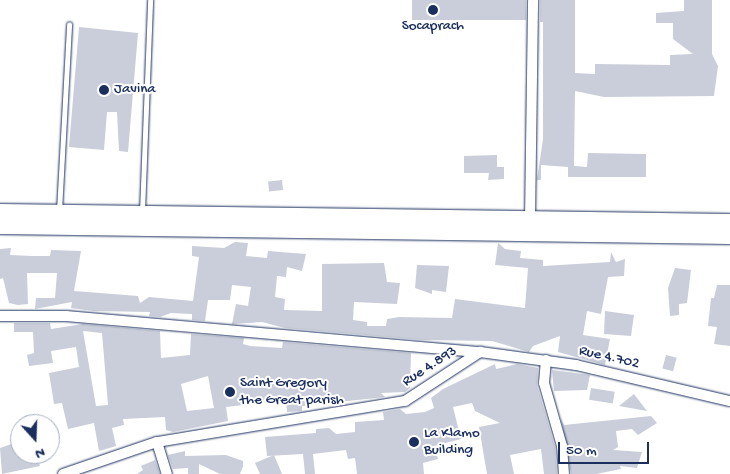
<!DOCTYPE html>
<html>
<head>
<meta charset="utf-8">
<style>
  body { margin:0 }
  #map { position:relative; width:730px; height:474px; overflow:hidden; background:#fff; font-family:"Gochi Hand",sans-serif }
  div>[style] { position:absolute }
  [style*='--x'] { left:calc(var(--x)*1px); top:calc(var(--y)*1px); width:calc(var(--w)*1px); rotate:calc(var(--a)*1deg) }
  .building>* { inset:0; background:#caceda; transform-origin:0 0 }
  .roads { filter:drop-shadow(0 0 1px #1b2f5e) drop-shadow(0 0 1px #1b2f5e) }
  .service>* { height:5px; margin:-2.5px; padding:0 2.5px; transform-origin:2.5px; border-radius:2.5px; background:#fff }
  .minor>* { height:10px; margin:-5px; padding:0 5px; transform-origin:5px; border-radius:5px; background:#fff }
  .trunk>* { height:16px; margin:-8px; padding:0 8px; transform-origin:8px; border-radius:8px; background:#fff }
  .dots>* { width:14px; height:14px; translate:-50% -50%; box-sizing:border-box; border:2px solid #fff; border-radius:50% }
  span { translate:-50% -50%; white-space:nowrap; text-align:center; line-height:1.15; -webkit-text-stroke:4px #fff; paint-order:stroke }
  .poi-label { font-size:15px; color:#1b2f5e }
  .left { translate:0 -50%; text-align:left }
  .street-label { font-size:15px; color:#1b2f5e }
  .north { position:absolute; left:10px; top:414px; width:50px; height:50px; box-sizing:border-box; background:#fff; border:1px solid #a4acbf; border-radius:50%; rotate:160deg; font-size:14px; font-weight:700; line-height:20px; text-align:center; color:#1b2f5e }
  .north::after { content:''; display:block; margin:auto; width:18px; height:22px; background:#1b2f5e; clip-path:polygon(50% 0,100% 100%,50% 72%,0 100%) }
  .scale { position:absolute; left:558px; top:442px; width:91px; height:22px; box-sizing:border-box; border:2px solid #1b2f5e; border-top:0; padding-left:6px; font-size:15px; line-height:18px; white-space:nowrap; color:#1b2f5e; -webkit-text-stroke:4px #fff; paint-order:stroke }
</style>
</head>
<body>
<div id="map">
  <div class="building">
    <i style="left:412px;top:0;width:114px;height:20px"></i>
    <i style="clip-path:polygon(540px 0,575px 0,575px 73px,595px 74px,595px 64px,670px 65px,670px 55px,693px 54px,673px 39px,673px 23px,656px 23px,656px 13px,684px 11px,684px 0,712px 0,712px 54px,718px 66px,714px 96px,604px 97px,575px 91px,574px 166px,587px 167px,588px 153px,646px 154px,646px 177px,568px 177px,568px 167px,541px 165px,541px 180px,537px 180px,543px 139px,543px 22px,540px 22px)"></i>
    <i style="clip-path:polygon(79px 27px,138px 33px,128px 152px,119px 151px,117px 112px,107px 112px,104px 150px,69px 147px)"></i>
    <i style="clip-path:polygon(497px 155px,497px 167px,504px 167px,504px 179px,488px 180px,489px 173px,464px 173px,464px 156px)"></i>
    <i style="left:282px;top:180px;width:10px;height:14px;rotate:84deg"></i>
    <i style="clip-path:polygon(235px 242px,248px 243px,246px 256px,267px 258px,268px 251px,306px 254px,302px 271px,287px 267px,286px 277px,277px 276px,275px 297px,285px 299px,284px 310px,322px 311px,322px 264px,384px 263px,387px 282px,400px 283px,397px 304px,354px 302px,353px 320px,367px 322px,367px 326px,386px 326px,387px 319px,399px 317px,452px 318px,455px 299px,525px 308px,528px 268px,495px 265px,498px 243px,505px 249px,521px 251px,520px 258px,543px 260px,543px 266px,610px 262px,611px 252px,616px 262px,625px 259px,624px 276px,608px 277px,601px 314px,587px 311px,583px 335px,610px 339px,605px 365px,558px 352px,560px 336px,533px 346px,529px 352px,492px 341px,422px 340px,285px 328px,262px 322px,232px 324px,236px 304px,248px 306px,251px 287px,242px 286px,232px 285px,230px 300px,208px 300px,205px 321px,192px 320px,192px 314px,171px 313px,160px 317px,149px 316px,150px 312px,93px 311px,71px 308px,72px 302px,35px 309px,36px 298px,55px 298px,57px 273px,27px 273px,28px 304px,18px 305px,9px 303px,3px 278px,0 279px,0 249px,11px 248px,10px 255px,32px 256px,50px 256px,51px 250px,81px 251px,74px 291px,138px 296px,140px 303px,149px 297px,193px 301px,199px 257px,192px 256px,192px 246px,224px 248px)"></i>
    <i style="clip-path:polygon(417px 265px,449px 266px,446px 292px,432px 290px,432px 294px,415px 288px)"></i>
    <i style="clip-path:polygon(675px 268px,691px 270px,687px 303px,679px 304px,679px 315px,670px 316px,668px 288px)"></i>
    <i style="clip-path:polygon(717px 285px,730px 285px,730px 346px,714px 344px,717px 327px,708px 326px,711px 298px,714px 298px)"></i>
    <i style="clip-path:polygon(605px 311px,634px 315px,631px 336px,604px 334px)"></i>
    <i style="clip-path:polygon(evenodd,14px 323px,50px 323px,51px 329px,83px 324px,160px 331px,161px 358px,190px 355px,191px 334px,244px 338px,243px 344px,250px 346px,282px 348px,283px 342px,411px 353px,410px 388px,405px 392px,381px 393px,385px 397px,302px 406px,302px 411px,287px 412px,286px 400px,226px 407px,228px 421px,173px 432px,166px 430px,165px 417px,123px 419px,124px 425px,112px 428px,116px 446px,99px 451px,94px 423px,68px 429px,62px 403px,54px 404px,49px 373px,79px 367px,76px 347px,51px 351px,53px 363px,29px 366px,27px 355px,34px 353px,33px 332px,14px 332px,14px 323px,83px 331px,102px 333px,108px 405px,96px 406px,83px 331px,14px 323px,208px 376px,214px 408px,187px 411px,181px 384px,208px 376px)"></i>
    <i style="left:666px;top:355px;width:11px;height:14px;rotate:15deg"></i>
    <i style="clip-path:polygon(495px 364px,496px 369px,517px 364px,538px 368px,537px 385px,555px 447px,557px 474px,544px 474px,541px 449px,510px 455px,514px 474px,487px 474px,479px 427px,500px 423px,475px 411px,472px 403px,453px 407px,461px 439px,434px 446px,438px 459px,423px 463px,424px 474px,357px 474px,355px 458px,348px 459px,346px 450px,313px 454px,315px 474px,305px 474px,303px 454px,267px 456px,265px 437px,316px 433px,316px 429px,329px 428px,336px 434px,355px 432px,355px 422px,384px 420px,383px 412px,400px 409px,406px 414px,425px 412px,434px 408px,431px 398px,443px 389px)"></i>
    <i style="clip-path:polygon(552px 370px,590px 375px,587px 390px,554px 391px)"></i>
    <i style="left:591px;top:388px;width:24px;height:12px;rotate:9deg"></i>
    <i style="clip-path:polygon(634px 394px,647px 411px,619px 406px)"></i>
    <i style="clip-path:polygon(651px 416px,657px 423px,638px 435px,632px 429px,616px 431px,618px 447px,613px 450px,642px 452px,637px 468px,620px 466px,621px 469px,596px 474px,571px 474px,561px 418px,564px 425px)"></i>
    <i style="clip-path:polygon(20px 441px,20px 454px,36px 454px,40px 466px,2px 474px,0 448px)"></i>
    <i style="clip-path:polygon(185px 451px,185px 456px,226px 455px,243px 461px,243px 466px,240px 474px,220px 474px,199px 464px,199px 474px,188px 474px,188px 468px,173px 469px,168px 455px)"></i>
    <i style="clip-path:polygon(274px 455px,282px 474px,260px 474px,255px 463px)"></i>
    <i style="clip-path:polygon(155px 460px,160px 474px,137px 474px,143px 470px,141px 466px)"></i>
  </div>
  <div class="roads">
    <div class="service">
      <i style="--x:59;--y:211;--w:187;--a:-86.9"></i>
      <i style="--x:142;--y:212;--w:212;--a:-87.8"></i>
    </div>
    <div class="minor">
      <i style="--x:530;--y:220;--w:220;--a:-89.2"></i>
      <i style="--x:0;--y:316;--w:66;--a:0"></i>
      <i style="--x:66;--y:316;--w:416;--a:5"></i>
      <i style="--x:480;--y:352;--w:97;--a:7.7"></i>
      <i style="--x:576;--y:365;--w:158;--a:13.2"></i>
      <i style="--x:546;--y:360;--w:23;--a:95"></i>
      <i style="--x:544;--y:383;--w:66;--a:74.1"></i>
      <i style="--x:562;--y:446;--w:28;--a:86"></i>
      <i style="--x:157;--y:442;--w:34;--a:73"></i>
      <i style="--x:63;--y:474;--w:99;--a:-18.8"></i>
      <i style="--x:157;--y:442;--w:251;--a:-9.4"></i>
      <i style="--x:405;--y:401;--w:90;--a:-33.2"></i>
    </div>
    <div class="trunk">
      <i style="--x:0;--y:212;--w:730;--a:0.78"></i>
      <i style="--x:0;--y:226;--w:730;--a:0.78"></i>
    </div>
  </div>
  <div class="dots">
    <i style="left:433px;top:10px;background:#1b2f5e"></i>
    <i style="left:104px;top:90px;background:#1b2f5e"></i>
    <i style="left:230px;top:392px;background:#1b2f5e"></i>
    <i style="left:414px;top:442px;background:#1b2f5e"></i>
  </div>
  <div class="poi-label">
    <span style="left:433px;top:27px">Socaprach</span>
    <span class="left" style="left:114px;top:90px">Javina</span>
    <span class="left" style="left:240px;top:392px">Saint Gregory<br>the Great parish</span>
    <span class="left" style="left:424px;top:442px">La Klamo<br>Building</span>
  </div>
  <div class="street-label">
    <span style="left:609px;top:358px;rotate:13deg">Rue 4.702</span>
    <span style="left:430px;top:367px;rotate:-33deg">Rue 4.893</span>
  </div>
  <div class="north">N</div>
  <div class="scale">50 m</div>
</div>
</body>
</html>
